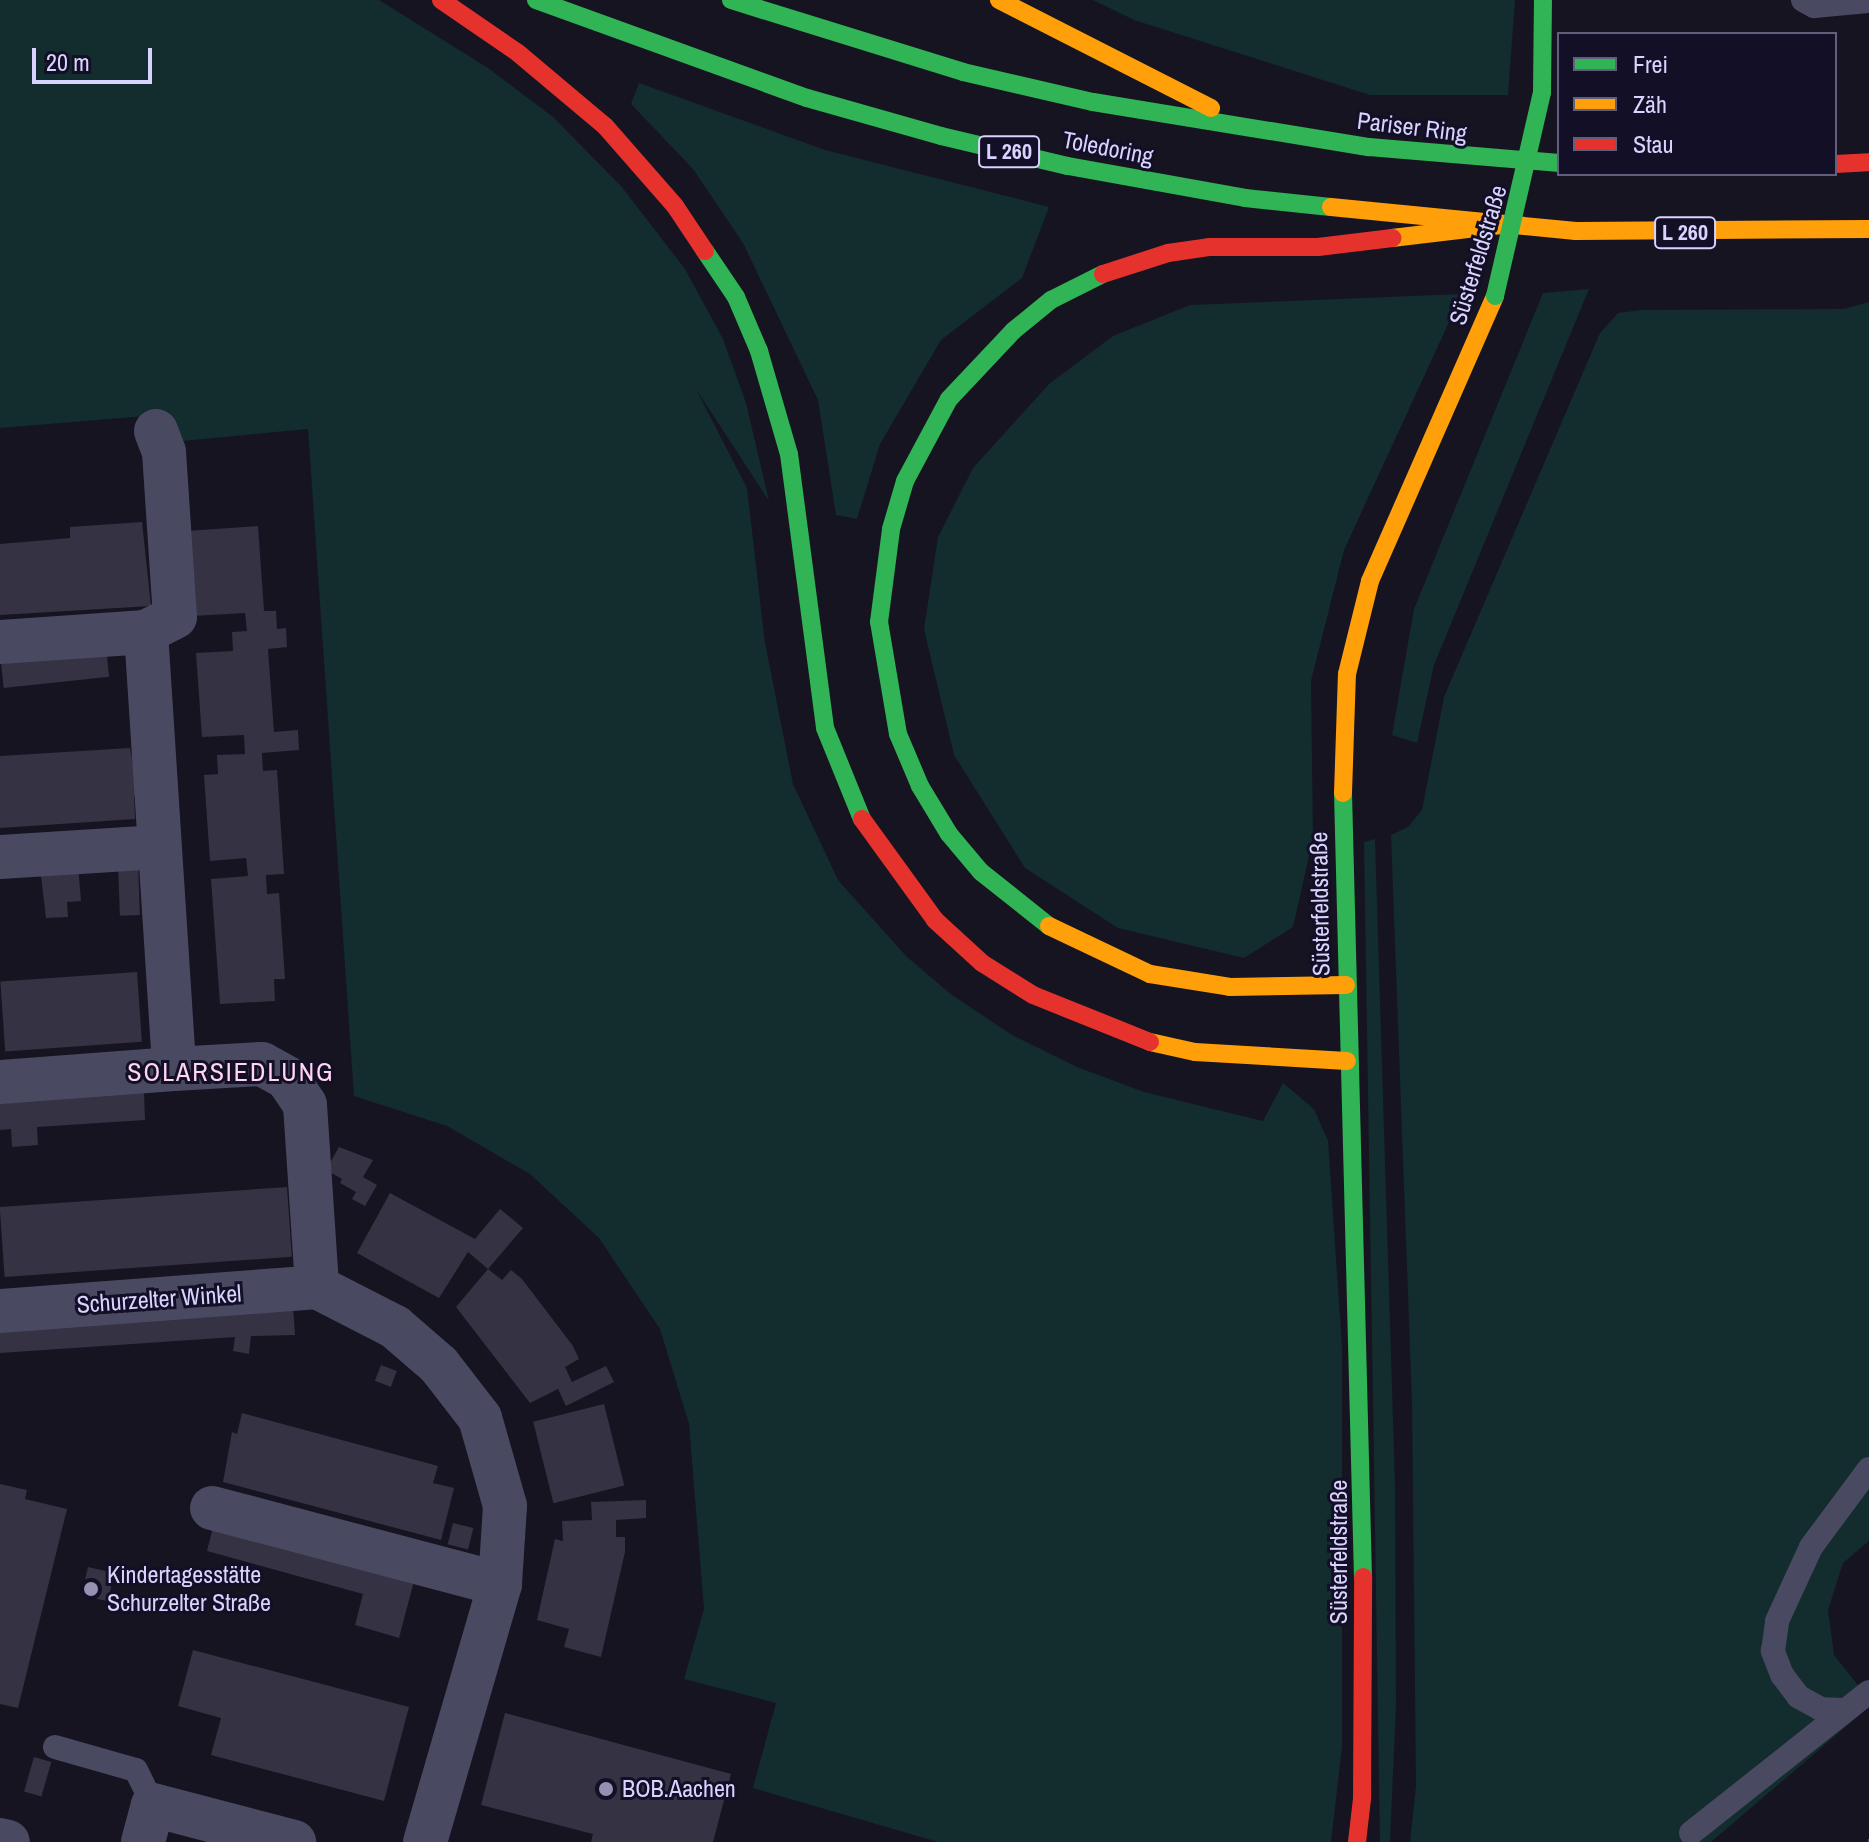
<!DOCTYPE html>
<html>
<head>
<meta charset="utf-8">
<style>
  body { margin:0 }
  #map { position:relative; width:1869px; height:1842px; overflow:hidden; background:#161421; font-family:"Archivo Narrow",sans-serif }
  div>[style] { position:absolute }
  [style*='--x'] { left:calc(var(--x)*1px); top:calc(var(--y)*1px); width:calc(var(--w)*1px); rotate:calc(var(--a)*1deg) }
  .green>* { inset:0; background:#132c2d }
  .building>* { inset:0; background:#343243; transform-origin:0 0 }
  .lane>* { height:24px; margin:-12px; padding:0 12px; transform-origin:12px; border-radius:12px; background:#4a4962 }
  .street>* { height:44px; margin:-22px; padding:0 22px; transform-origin:22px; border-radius:22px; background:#4a4962 }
  .fast>* { height:18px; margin:-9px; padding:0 9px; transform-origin:9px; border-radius:9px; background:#30b455 }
  .slow>* { height:18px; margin:-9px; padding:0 9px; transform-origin:9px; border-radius:9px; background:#ff9f0a }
  .jam>* { height:18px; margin:-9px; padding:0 9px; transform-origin:9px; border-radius:9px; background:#e5322d }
  .rail>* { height:6px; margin-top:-3px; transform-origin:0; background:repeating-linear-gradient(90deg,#43596b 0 12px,transparent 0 22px) }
  .fast-bridge>* { height:18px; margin:-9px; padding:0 9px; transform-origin:9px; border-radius:9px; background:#30b455 }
  .dots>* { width:22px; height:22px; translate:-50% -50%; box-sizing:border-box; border:4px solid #130f26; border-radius:50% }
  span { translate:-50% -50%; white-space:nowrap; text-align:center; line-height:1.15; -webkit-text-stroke:6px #130f26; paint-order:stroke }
  .shield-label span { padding:2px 6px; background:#130f26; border:2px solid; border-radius:6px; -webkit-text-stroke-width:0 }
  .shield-label { font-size:22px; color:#d9d4ff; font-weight:700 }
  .street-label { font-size:24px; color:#d9d4ff }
  .poi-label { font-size:24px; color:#d9d4ff }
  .left { translate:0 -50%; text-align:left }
  .neighbourhood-label { font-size:26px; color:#ffd6f0; letter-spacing:2px }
  .legend { position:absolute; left:1557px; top:32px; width:280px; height:144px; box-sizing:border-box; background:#130f26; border:2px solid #625e7d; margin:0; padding:10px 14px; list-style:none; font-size:24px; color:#d9d4ff }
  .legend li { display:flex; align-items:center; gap:16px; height:40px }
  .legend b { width:40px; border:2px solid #625e7d }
  .scale { position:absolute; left:32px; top:48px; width:120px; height:36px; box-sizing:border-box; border:4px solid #d9d4ff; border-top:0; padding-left:10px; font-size:24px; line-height:28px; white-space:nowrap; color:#d9d4ff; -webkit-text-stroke:6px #130f26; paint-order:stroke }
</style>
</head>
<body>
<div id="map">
  <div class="green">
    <i style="clip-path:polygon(0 0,379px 0,488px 68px,553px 117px,621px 186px,685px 269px,723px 339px,746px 403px,769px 501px,696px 389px,747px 488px,765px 643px,793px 784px,838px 880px,907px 957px,952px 995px,1012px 1035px,1077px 1067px,1144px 1092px,1263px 1121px,1283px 1083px,1314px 1109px,1328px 1141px,1342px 1346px,1342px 1747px,1331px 1842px,938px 1842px,753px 1788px,776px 1703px,684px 1679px,704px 1609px,689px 1424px,660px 1329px,599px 1238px,530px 1174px,447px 1126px,354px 1096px,308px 429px,171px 442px,170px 414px,0 428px)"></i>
    <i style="clip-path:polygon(1093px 0,1515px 0,1508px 95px,1370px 95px,1134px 20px)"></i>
    <i style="clip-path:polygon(639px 83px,825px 150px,1049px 207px,1022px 278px,941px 340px,880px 444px,857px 519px,836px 515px,818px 400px,743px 243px,693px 169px,631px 104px)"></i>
    <i style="clip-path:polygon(1589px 289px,1434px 665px,1417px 743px,1392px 735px,1414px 609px,1543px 293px)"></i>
    <i style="clip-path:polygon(1462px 294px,1344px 550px,1311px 681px,1313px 838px,1293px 927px,1244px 958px,1118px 928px,1025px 868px,954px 755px,924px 629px,938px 537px,973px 468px,1049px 384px,1113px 336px,1190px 305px)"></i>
    <i style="clip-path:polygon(1869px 302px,1869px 1541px,1843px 1563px,1828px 1610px,1834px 1655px,1869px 1699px,1869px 1707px,1711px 1842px,1410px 1842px,1416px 1786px,1412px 1403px,1391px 835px,1408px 827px,1422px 810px,1444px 697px,1600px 333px,1618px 313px,1641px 310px,1844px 309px)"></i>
    <i style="clip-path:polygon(1375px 839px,1395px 1486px,1396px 1705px,1390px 1842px,1380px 1842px,1364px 842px)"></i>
  </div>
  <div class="building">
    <i style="clip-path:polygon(142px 522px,151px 606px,0 615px,0 544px,70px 538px,70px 527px)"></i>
    <i style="clip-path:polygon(258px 526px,264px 611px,276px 611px,277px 629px,286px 628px,287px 647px,268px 649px,274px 732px,298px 730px,299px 750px,262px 753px,263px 771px,277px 770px,284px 874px,266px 875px,267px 894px,279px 893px,285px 979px,274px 979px,275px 1001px,220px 1004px,211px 879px,248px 876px,246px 858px,210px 861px,204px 775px,218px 774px,217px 755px,245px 754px,244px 735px,202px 737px,196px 653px,233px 651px,232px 632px,247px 631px,245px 613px,192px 616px,186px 531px)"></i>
    <i style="left:106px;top:647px;width:30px;height:106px;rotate:84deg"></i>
    <i style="clip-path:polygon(130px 748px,139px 796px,134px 796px,135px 819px,0 828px,0 756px)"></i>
    <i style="left:138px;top:861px;width:54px;height:20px;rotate:88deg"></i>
    <i style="clip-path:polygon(78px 865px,81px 901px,67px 902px,68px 917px,46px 918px,40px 868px)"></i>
    <i style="left:137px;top:972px;width:70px;height:137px;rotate:86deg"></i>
    <i style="clip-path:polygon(144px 1091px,145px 1120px,37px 1127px,38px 1145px,12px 1147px,11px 1129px,0 1130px,0 1100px)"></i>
    <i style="clip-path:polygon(339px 1147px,373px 1160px,363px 1177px,377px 1185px,365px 1206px,352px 1199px,356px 1192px,340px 1183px,342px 1179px,326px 1170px)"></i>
    <i style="left:287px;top:1187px;width:70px;height:288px;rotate:86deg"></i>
    <i style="clip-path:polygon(390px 1193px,475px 1239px,500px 1209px,523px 1228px,488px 1269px,468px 1252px,439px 1298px,357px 1253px)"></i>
    <i style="clip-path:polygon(488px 1269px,502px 1280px,511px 1270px,522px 1279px,573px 1346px,579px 1359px,565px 1367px,572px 1382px,606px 1366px,614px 1382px,566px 1406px,558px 1389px,530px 1403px,456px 1307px)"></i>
    <i style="clip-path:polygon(293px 1305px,295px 1335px,251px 1336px,249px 1354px,233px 1351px,235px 1337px,0 1353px,0 1326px)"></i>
    <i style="left:381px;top:1365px;width:17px;height:17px;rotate:21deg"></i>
    <i style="left:604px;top:1404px;width:84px;height:73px;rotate:76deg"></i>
    <i style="clip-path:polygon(242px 1413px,438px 1466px,433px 1483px,454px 1488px,441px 1540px,223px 1482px,232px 1432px,237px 1434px)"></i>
    <i style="clip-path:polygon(0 1484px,27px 1490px,25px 1499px,67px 1509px,18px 1708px,0 1704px)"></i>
    <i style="clip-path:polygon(646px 1500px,646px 1518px,616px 1520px,616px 1537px,625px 1537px,625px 1552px,601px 1657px,564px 1647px,569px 1629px,537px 1620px,555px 1539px,563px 1541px,562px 1521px,592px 1520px,591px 1502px)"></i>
    <i style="clip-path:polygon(214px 1523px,415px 1577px,399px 1638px,355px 1625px,363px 1594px,207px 1551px)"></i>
    <i style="left:453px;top:1523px;width:21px;height:22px;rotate:14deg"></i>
    <i style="left:88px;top:1567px;width:27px;height:29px;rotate:13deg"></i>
    <i style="clip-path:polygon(193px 1650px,409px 1707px,384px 1801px,211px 1755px,221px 1718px,178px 1706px)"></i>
    <i style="clip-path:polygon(505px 1713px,731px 1774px,713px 1842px,591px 1842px,593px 1834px,481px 1805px)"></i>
    <i style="left:34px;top:1757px;width:18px;height:36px;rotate:16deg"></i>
  </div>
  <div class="lane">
    <i style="--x:1803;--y:0;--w:13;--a:29"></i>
    <i style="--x:1814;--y:6;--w:55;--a:-5.2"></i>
    <i style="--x:1845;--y:1710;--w:24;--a:-178"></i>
    <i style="--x:1821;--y:1709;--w:26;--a:-151"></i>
    <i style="--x:1798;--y:1696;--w:26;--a:-127"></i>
    <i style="--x:1782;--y:1675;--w:26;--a:-111"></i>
    <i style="--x:1773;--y:1651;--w:30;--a:-82"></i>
    <i style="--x:1777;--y:1621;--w:81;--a:-65.3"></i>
    <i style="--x:1811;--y:1547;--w:97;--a:-53.4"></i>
    <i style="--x:55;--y:1747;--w:84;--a:15.9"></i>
    <i style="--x:136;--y:1770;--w:39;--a:64"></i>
    <i style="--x:1691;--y:1833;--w:227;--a:-38.4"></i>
  </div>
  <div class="street">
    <i style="--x:156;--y:431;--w:22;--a:69"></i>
    <i style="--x:164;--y:452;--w:165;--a:86.2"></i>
    <i style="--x:175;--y:617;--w:33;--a:153"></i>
    <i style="--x:146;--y:632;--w:438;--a:86.3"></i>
    <i style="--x:174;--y:1069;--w:88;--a:-3.3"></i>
    <i style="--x:262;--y:1064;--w:29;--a:29"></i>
    <i style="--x:287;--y:1078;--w:32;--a:56"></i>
    <i style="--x:305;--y:1105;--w:182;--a:86.2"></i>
    <i style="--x:317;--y:1287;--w:88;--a:27.1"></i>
    <i style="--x:395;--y:1327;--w:58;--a:40.8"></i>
    <i style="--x:439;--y:1365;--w:67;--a:52.3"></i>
    <i style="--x:480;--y:1418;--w:91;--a:74.1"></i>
    <i style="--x:505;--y:1506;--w:78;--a:93.7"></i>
    <i style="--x:500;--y:1584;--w:269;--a:106.2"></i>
    <i style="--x:0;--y:642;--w:146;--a:-3.9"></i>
    <i style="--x:0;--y:857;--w:159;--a:-3.6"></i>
    <i style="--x:0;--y:1082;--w:174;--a:-4.3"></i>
    <i style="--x:0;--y:1311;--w:318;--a:-4.3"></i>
    <i style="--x:212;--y:1508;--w:298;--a:14.8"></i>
    <i style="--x:0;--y:1840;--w:8;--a:14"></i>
    <i style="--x:143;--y:1842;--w:38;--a:-75"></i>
    <i style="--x:153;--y:1805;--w:146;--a:14.7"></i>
  </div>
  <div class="fast">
    <i style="--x:536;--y:0;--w:288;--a:19.9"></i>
    <i style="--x:807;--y:98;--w:139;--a:15.8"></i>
    <i style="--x:941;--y:136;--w:130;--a:13.3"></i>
    <i style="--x:1068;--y:166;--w:180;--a:10.2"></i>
    <i style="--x:1245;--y:198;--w:86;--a:6"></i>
    <i style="--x:731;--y:0;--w:243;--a:17.2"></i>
    <i style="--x:963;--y:72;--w:133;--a:13"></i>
    <i style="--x:1093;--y:102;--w:280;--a:9.3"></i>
    <i style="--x:1369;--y:147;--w:191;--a:4.8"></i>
    <i style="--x:1542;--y:92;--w:92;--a:-89.4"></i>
    <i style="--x:705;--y:251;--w:55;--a:56"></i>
    <i style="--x:736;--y:297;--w:59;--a:66.9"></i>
    <i style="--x:759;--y:351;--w:107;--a:73.8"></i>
    <i style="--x:789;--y:454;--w:276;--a:82.5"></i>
    <i style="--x:825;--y:728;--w:98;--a:67.9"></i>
    <i style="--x:1343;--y:793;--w:784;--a:88.54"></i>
    <i style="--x:1049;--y:926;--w:87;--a:-141.5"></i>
    <i style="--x:981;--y:872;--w:50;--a:-130.1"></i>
    <i style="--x:949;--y:834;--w:56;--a:-121.1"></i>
    <i style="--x:920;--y:786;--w:56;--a:-112.9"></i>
    <i style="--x:898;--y:734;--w:114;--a:-99.6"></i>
    <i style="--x:879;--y:622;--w:94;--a:-82.6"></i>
    <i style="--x:891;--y:529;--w:50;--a:-73.7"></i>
    <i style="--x:905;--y:481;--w:93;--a:-61.8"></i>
    <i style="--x:949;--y:399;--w:93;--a:-46.7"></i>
    <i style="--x:1013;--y:331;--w:49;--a:-39.2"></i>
    <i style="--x:1051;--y:300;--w:58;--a:-26.6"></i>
  </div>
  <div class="slow">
    <i style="--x:999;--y:0;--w:238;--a:27"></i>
    <i style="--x:1331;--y:207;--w:246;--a:5.6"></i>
    <i style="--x:1576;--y:231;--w:293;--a:-0.4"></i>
    <i style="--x:1392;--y:238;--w:110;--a:-6.8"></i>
    <i style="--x:1343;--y:793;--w:119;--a:-88.1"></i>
    <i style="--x:1347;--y:674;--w:96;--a:-76.1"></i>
    <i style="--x:1370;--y:581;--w:311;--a:-66.3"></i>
    <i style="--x:1049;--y:926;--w:112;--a:25.4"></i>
    <i style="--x:1150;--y:974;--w:81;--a:9.2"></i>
    <i style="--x:1230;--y:987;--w:116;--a:-1"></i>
    <i style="--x:1150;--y:1042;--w:46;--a:12.5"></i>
    <i style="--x:1195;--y:1052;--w:152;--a:3.4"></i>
  </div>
  <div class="jam">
    <i style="--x:441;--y:0;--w:93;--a:34.5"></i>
    <i style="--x:518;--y:53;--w:114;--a:40"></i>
    <i style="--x:605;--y:126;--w:106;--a:48.8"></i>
    <i style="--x:675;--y:206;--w:54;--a:56.3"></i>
    <i style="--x:1835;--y:164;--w:34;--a:-3"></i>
    <i style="--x:1103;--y:274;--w:68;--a:-17.9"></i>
    <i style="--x:1168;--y:253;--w:41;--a:-8.3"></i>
    <i style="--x:1209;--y:247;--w:109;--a:0"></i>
    <i style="--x:1318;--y:247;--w:75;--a:-6.9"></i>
    <i style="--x:862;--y:819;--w:125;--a:54.1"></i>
    <i style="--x:935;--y:920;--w:64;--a:42.5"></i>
    <i style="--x:982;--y:963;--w:60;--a:32.1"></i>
    <i style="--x:1033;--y:995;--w:126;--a:21.9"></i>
    <i style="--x:1357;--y:1842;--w:43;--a:-83.4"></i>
    <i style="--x:1362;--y:1799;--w:222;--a:-89.7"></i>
  </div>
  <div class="rail">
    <i style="--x:1868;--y:1842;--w:1;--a:0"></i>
  </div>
  <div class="fast-bridge">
    <i style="--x:1495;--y:296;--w:209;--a:-77"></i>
  </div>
  <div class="dots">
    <i style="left:91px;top:1589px;background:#9591b1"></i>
    <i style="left:606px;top:1789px;background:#9591b1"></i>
  </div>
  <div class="shield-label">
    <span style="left:1009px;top:152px">L 260</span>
    <span style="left:1685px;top:233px">L 260</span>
  </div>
  <div class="street-label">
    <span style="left:1412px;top:127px;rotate:7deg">Pariser Ring</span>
    <span style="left:1108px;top:148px;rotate:11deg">Toledoring</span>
    <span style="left:1478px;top:255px;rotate:-73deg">Süsterfeldstraße</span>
    <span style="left:1320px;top:904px;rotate:-91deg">Süsterfeldstraße</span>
    <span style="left:159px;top:1299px;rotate:-4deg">Schurzelter Winkel</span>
    <span style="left:1339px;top:1552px;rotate:-90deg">Süsterfeldstraße</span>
  </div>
  <div class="poi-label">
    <span class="left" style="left:107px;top:1589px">Kindertagesstätte<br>Schurzelter Straße</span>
    <span class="left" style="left:622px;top:1789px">BOB.Aachen</span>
  </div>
  <div class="neighbourhood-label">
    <span style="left:231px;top:1072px">SOLARSIEDLUNG</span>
  </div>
  <ul class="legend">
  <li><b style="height:10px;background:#30b455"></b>Frei</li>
  <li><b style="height:10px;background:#ff9f0a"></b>Zäh</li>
  <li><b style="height:10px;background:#e5322d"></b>Stau</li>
  </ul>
  <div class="scale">20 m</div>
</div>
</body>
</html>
